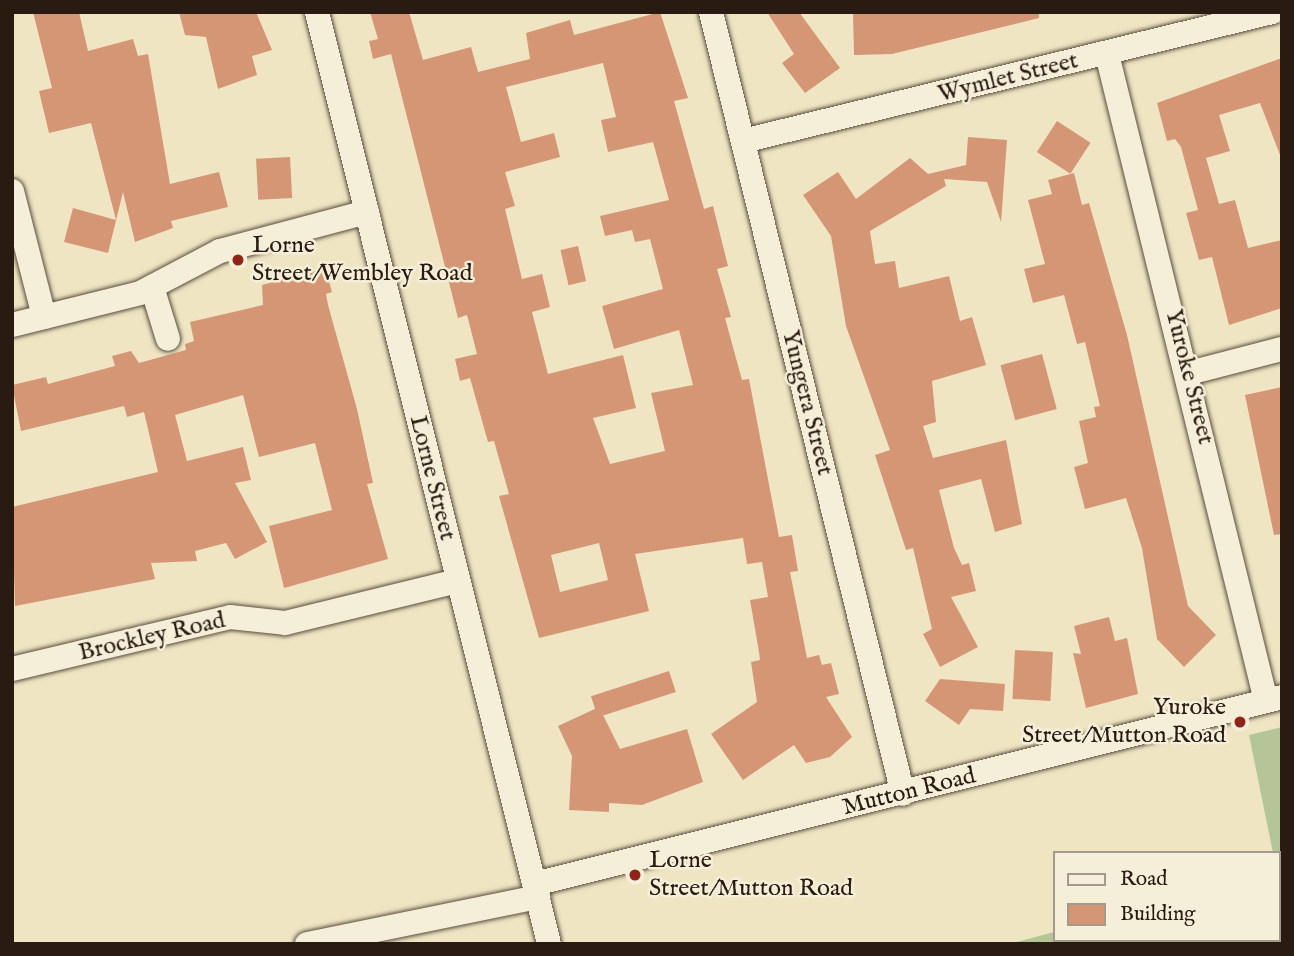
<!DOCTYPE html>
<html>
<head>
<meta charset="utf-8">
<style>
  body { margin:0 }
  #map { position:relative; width:1294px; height:956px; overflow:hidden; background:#efe5c3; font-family:"IM FELL English",serif }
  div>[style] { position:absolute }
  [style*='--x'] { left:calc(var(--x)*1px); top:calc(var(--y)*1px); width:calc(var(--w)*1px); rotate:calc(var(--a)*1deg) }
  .green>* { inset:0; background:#b4c698 }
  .building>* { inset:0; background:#d59676; transform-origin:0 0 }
  .roads { filter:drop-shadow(0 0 2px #5a4e3e) drop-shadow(0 0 2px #5a4e3e) }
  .minor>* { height:24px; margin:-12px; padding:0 12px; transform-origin:12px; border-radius:12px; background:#f5eed8 }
  .dots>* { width:19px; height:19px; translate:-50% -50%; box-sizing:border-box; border:4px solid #f5eed8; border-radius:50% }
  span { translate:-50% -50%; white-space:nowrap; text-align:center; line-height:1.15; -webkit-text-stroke:5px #f5eed8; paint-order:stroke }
  .street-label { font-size:24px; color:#291b12 }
  .poi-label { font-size:24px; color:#291b12 }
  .left { translate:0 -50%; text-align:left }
  .right { translate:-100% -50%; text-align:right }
  .frame { position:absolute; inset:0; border:14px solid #291b12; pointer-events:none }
  .legend { position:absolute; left:1053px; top:851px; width:228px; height:91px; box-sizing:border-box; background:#f5eed8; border:2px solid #a39a89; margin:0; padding:9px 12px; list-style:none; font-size:21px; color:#291b12 }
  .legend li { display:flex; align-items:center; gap:14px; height:35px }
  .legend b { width:35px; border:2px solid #a39a89 }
</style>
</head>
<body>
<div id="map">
  <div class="green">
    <i style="clip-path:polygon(1282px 727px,1282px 944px,1009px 944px,1054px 932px,1054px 940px,1278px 940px,1278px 853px,1273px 853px,1249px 735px)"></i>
  </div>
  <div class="building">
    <i style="clip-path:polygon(33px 12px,79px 12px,88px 51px,133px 39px,138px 56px,148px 54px,170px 184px,219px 172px,228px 207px,171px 221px,173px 228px,135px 242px,123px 192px,108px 253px,64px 242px,73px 208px,116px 220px,91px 123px,49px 133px,39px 91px,52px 88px)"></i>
    <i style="clip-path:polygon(179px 12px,256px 12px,272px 50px,252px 56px,257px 75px,218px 89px,206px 37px,185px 35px)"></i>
    <i style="clip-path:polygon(evenodd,370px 12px,409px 12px,423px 60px,471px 47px,478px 72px,530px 59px,526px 33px,570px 20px,574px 35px,660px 12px,688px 98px,674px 101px,704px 209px,713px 206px,728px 266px,717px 269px,731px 317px,725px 318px,742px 380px,749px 379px,779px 537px,792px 535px,798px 571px,790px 572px,807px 658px,819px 655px,822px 665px,831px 663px,839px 694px,826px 697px,852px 737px,830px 757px,806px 763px,794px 745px,743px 780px,711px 734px,757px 702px,751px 662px,760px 660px,759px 652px,750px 600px,768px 597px,762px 562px,747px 564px,743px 538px,635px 554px,649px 611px,539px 638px,499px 496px,509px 494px,494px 441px,488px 442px,470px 378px,460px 381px,455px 359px,477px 354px,467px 315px,458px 318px,391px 54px,373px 59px,369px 41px,378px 39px,370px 12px,603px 63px,616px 117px,601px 120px,608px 152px,653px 142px,669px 200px,600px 216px,605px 236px,632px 230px,635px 242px,650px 239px,663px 289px,602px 306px,614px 349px,679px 330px,693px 385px,651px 393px,665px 451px,610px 464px,593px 418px,636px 408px,623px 355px,548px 374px,532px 312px,550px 307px,542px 274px,522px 279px,505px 209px,515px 206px,505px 172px,560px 157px,554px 133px,521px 142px,506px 87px,603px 63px,370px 12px,599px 543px,608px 580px,560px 592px,551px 555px,599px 543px)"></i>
    <i style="clip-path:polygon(767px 12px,799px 12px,840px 68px,805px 93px,782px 63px,794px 54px)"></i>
    <i style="clip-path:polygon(853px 12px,1039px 12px,1039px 18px,892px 54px,854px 55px)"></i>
    <i style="clip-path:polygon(1282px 58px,1282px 160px,1260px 103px,1219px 115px,1230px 151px,1206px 158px,1219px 204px,1235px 200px,1248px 248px,1282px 240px,1282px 308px,1229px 325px,1212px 257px,1199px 260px,1186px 213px,1198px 210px,1181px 147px,1175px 139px,1167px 141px,1157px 103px)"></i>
    <i style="left:1057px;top:121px;width:40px;height:37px;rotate:33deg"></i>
    <i style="clip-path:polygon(968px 137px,1007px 140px,1001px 222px,987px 182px,944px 179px,946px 186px,870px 231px,875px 264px,895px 261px,899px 288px,949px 276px,960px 321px,972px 317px,986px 365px,932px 381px,936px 422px,923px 426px,933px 458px,1006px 440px,1022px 524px,995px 532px,981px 479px,939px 490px,954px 548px,962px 565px,969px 563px,976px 591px,951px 597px,978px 647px,940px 667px,923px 634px,932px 629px,913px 548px,906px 550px,875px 455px,890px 450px,846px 326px,831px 236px,803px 195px,838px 172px,856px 199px,910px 158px,928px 174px,966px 165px)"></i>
    <i style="left:290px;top:157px;width:41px;height:34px;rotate:87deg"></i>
    <i style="clip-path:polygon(1074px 173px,1082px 205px,1089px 203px,1127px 335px,1188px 606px,1216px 635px,1184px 667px,1157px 639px,1142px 548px,1126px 498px,1085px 509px,1074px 467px,1088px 463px,1079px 421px,1096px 417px,1094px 407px,1100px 406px,1085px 342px,1077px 344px,1064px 295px,1033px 303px,1024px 269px,1045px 264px,1028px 200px,1052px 194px,1048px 180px)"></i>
    <i style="left:578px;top:246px;width:36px;height:18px;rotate:77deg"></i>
    <i style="clip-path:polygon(319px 270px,327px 274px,332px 292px,326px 294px,328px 305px,357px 409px,373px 483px,367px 484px,388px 559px,284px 588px,269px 526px,332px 510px,315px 443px,259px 457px,243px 395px,175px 415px,187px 461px,243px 447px,251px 480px,235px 483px,267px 542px,235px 559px,226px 543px,195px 551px,197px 561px,151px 563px,155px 579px,15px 606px,12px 507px,158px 472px,144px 412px,127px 417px,124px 406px,21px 431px,12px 385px,46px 377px,48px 384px,115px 366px,112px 356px,131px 351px,139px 363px,186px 350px,185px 344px,194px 341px,190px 322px,263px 305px,262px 285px)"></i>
    <i style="left:1042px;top:354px;width:57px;height:43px;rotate:75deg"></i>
    <i style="clip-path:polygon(1282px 387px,1282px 534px,1274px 535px,1245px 395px)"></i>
    <i style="clip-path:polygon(1109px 617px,1115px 641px,1127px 638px,1138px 694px,1086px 708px,1073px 653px,1081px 654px,1074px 626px)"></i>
    <i style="left:1015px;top:650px;width:38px;height:49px;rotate:3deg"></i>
    <i style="left:669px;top:671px;width:22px;height:82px;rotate:72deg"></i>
    <i style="clip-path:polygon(940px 679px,1005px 684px,1003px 711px,970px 709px,959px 725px,925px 701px)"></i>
    <i style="clip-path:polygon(599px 707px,620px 749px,687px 729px,703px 782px,642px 805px,609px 803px,609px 812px,569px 810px,572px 756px,558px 726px)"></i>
  </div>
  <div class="roads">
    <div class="minor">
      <i style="--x:317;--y:12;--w:960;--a:76.02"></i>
      <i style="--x:711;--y:12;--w:805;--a:76.21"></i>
      <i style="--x:1107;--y:54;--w:666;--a:76.19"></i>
      <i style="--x:743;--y:141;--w:545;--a:-13.7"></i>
      <i style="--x:12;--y:191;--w:130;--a:75.7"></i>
      <i style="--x:152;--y:287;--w:54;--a:72.9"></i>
      <i style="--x:12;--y:325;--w:132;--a:-14"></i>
      <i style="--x:140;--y:293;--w:90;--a:-27.7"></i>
      <i style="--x:220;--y:251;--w:152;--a:-14.9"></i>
      <i style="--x:1189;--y:373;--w:96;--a:-14.5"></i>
      <i style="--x:12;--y:669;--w:224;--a:-13.4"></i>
      <i style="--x:230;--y:617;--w:55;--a:6.2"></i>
      <i style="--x:285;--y:623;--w:177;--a:-13.7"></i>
      <i style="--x:535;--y:884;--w:770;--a:-14.05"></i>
      <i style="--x:307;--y:944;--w:236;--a:-11.5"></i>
    </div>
  </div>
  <div class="dots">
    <i style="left:238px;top:260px;background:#8f2418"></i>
    <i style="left:1240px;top:722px;background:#8f2418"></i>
    <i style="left:635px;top:875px;background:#8f2418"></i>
  </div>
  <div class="street-label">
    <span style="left:1008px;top:78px;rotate:-14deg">Wymlet Street</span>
    <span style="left:1189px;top:377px;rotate:76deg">Yuroke Street</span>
    <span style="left:807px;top:403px;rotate:76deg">Yungera Street</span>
    <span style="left:432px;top:478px;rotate:76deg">Lorne Street</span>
    <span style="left:152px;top:637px;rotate:-13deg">Brockley Road</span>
    <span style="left:909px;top:792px;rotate:-14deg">Mutton Road</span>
  </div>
  <div class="poi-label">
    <span class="left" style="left:252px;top:260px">Lorne<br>Street/Wembley Road</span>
    <span class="right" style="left:1226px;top:722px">Yuroke<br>Street/Mutton Road</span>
    <span class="left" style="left:649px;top:875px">Lorne<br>Street/Mutton Road</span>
  </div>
  <div class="frame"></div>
  <ul class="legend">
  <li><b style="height:9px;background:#f5eed8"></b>Road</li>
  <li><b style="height:19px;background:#d59676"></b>Building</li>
  </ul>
</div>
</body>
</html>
